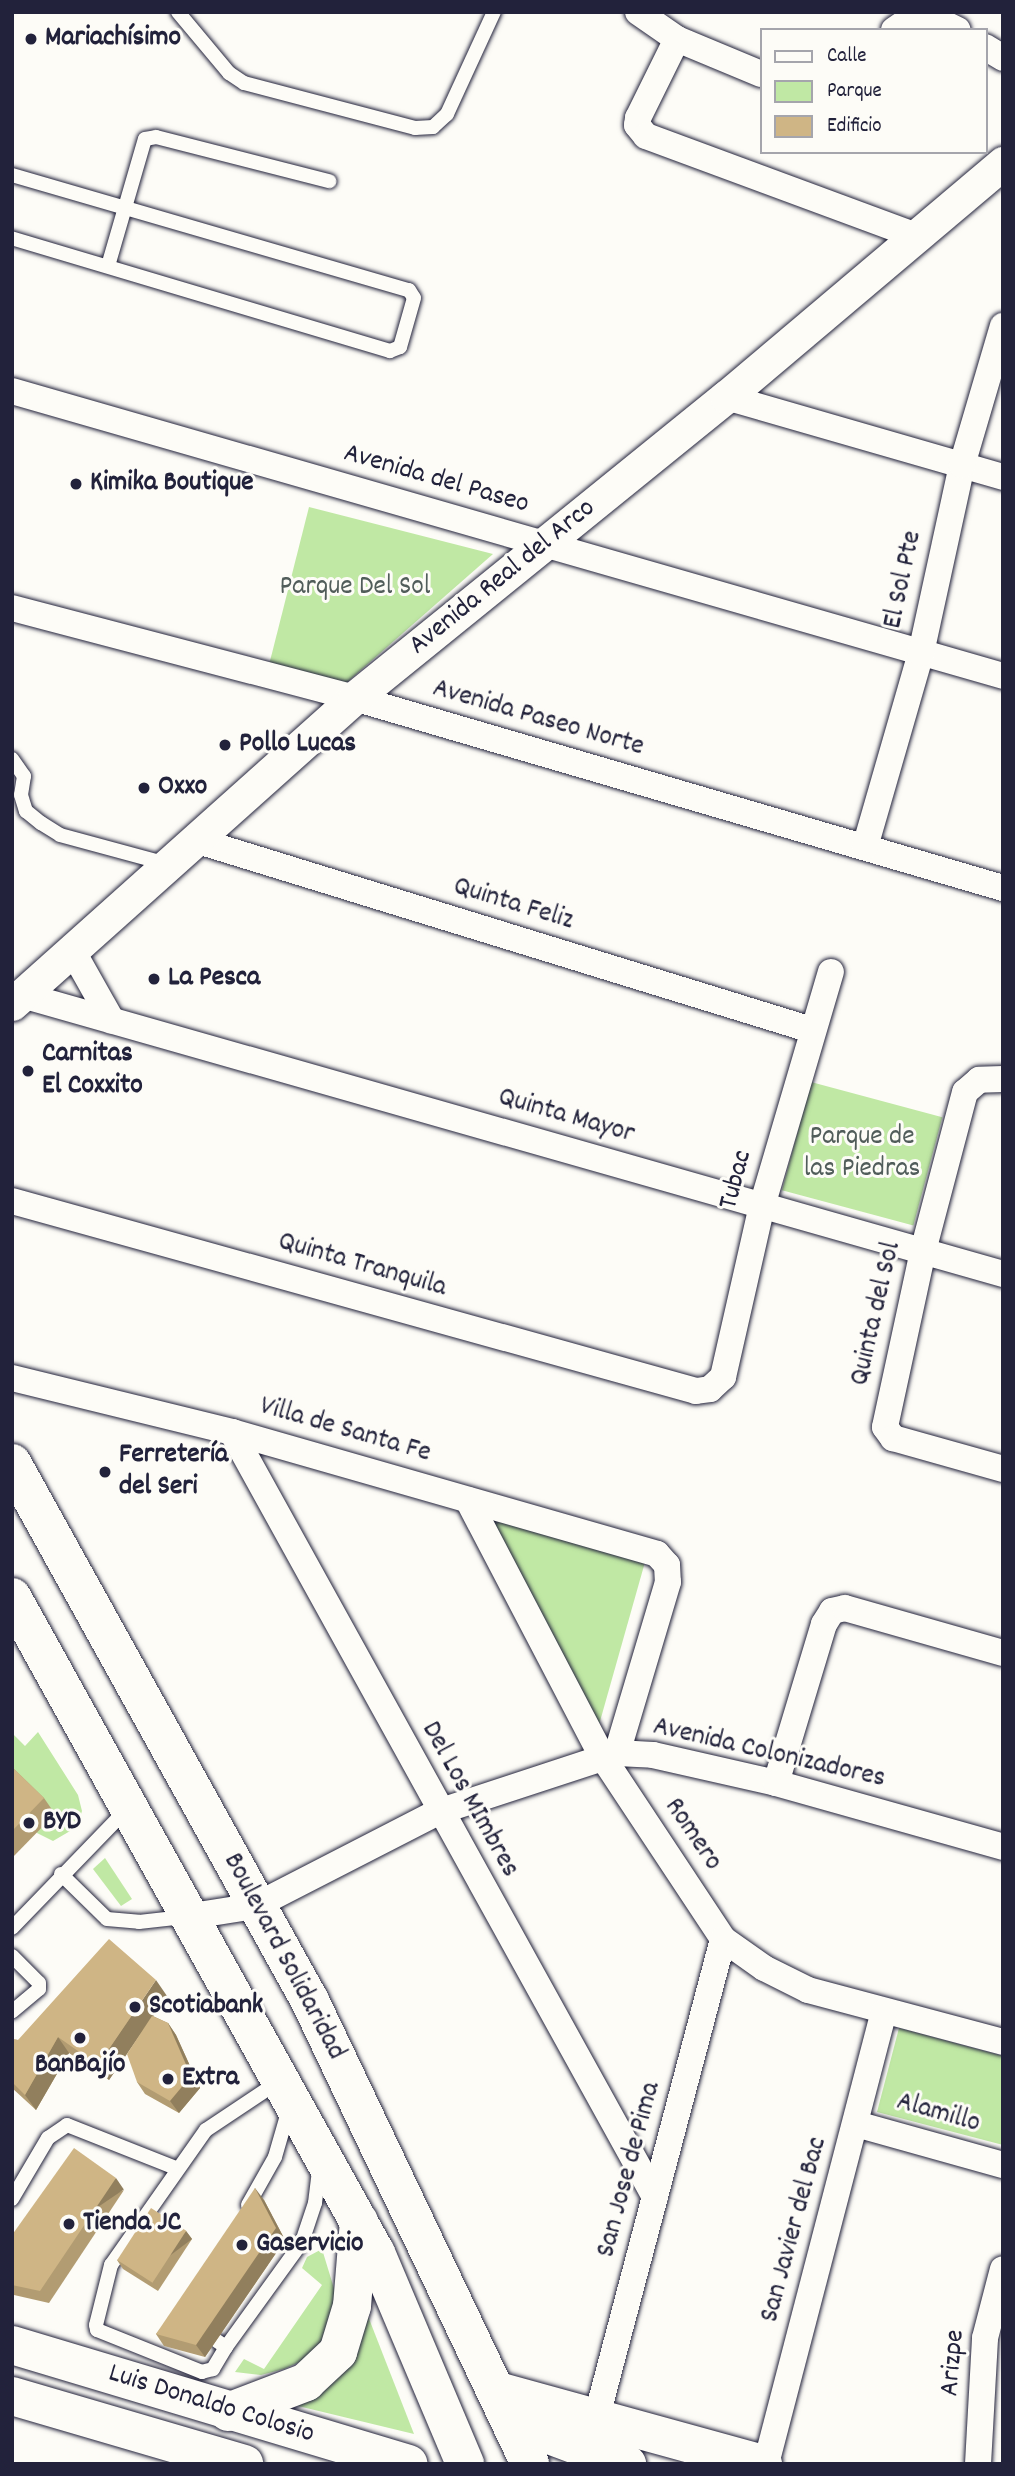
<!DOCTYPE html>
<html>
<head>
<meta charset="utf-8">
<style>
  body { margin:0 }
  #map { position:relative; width:1015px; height:2476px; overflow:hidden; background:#fdfcf7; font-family:Dekko,sans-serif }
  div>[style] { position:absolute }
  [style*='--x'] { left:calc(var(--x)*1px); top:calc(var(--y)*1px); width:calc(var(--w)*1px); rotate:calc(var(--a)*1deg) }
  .green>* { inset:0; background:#c0e8a4; transform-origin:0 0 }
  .roads { filter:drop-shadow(0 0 2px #22223b) drop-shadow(0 0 2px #22223b) }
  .service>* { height:14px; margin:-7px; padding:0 7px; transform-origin:7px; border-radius:7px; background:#fdfcf7 }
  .minor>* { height:26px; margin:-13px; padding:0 13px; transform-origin:13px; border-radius:13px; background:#fdfcf7 }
  .tertiary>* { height:33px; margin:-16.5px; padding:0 16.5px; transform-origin:16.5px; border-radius:16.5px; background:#fdfcf7 }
  .primary>* { height:38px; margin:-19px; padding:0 19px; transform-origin:19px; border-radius:19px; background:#fdfcf7 }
  .wall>* { inset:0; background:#b29c72 }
  .shaded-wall>* { inset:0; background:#917f5d; transform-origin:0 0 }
  .building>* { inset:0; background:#cfb585; transform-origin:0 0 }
  .dots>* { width:19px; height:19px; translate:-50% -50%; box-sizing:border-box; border:4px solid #fdfcf7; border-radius:50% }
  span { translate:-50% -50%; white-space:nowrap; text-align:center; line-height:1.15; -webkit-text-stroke:6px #fdfcf7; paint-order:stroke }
  .poi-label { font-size:28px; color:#22223b; font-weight:700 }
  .left { translate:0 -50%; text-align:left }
  .street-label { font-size:28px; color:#22223b }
  .park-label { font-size:28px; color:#515d5a }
  .frame { position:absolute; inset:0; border:14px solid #22223b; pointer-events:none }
  .legend { position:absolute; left:760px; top:28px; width:228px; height:126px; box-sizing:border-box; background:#fdfcf7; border:2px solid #a5a5ac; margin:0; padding:9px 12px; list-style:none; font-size:21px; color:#22223b }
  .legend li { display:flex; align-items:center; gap:14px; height:35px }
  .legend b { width:35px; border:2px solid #a5a5ac }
</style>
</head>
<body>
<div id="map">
  <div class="green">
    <i style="clip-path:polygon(309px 507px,493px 554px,345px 684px,269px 665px)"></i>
    <i style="left:811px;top:1082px;width:136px;height:112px;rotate:15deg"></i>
    <i style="clip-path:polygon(470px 1502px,647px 1555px,595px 1739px)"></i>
    <i style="clip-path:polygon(38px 1732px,78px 1795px,82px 1811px,77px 1827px,53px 1841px,37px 1833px,12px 1772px,12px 1733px,25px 1746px)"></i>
    <i style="clip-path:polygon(105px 1858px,132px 1899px,121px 1906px,93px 1869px)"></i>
    <i style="clip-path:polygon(899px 2028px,1003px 2056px,1003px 2145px,877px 2112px)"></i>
    <i style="clip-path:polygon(322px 2249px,336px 2295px,328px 2334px,304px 2360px,284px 2369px,261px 2375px,235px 2372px,244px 2359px,264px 2369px,322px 2285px,302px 2268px,307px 2257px)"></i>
    <i style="clip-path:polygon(366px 2311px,414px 2434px,298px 2406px)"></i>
  </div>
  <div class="roads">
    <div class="service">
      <i style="--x:178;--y:12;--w:80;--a:50.1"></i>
      <i style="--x:229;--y:73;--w:18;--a:34"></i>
      <i style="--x:244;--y:83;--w:177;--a:14.7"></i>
      <i style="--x:415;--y:128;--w:18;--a:-3"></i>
      <i style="--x:433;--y:127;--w:19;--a:-43"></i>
      <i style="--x:447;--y:114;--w:112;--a:-65.3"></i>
      <i style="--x:12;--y:175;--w:413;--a:16.2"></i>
      <i style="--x:409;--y:290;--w:9;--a:58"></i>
      <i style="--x:414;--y:298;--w:51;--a:105.9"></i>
      <i style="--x:400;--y:347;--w:11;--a:158"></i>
      <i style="--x:390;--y:351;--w:395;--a:-163.4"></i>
      <i style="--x:108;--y:266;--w:132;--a:-73.8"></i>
      <i style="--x:145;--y:139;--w:11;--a:-10"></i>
      <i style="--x:156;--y:137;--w:179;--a:14.3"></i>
      <i style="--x:12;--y:759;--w:21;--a:55"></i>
      <i style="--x:24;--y:776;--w:19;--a:99"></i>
      <i style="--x:21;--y:795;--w:17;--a:73"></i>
      <i style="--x:26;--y:811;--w:19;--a:39"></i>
      <i style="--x:41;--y:823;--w:22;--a:32"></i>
      <i style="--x:60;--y:835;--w:111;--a:15.2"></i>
      <i style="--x:61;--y:1874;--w:64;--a:44.4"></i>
      <i style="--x:107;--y:1919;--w:32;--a:5"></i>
      <i style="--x:139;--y:1922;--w:45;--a:-6.3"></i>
      <i style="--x:12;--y:1928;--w:164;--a:-46"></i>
      <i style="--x:12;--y:1956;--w:38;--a:45"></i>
      <i style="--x:39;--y:1983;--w:6;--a:90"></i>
      <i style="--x:39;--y:1989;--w:35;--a:140"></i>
      <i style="--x:12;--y:2199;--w:71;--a:-59.5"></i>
      <i style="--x:48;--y:2138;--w:23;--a:-34"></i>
      <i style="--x:67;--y:2125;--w:119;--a:21.6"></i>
      <i style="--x:248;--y:2205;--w:55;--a:-60.6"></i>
      <i style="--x:275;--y:2157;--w:47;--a:-73.9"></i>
      <i style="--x:217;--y:2341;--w:11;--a:34"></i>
      <i style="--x:226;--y:2347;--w:26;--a:121"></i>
      <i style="--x:213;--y:2369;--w:11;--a:165"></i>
      <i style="--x:202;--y:2372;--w:113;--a:-158.2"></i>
      <i style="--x:97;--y:2330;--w:5;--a:-101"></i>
      <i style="--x:96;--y:2325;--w:62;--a:-76"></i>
      <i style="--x:111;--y:2265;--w:165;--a:-54.9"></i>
      <i style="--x:206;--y:2130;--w:87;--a:-33.7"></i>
      <i style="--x:226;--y:2347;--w:130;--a:-54.1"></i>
      <i style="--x:302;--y:2242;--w:41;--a:-71.6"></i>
      <i style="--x:315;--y:2203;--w:34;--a:-83"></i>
    </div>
    <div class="minor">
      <i style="--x:638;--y:12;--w:47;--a:34.7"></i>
      <i style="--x:677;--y:39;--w:91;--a:22.6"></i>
      <i style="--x:894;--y:30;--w:23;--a:-34"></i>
      <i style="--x:913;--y:17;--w:14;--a:-8"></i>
      <i style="--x:927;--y:15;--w:34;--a:26"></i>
      <i style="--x:677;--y:39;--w:88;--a:116.3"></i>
      <i style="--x:638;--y:118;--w:7;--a:98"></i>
      <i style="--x:637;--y:125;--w:14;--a:51"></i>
      <i style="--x:646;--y:136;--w:291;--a:20.3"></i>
      <i style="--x:985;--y:47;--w:21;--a:31"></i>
      <i style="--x:12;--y:391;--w:1031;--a:16.04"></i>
      <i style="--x:726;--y:397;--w:288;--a:16.1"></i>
      <i style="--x:12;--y:608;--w:354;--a:14.7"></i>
      <i style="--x:354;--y:698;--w:676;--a:16.32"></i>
      <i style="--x:195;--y:840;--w:646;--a:17.12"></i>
      <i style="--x:865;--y:847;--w:202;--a:-73.9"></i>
      <i style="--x:921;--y:653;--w:192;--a:-77.7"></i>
      <i style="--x:962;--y:465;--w:145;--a:-73.6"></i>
      <i style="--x:72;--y:950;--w:81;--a:60.6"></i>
      <i style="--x:22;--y:995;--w:1020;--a:15.88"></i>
      <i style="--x:1003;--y:1079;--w:24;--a:178"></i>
      <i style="--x:979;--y:1080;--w:18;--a:139"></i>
      <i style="--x:965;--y:1092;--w:164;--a:104.8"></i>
      <i style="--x:923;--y:1251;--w:180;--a:102.2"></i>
      <i style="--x:885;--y:1427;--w:14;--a:54"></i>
      <i style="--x:893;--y:1438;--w:114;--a:15.7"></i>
      <i style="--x:12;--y:1201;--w:710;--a:15.52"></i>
      <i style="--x:696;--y:1391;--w:14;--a:-8"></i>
      <i style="--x:710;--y:1389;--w:18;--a:-43"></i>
      <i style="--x:723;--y:1377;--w:175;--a:-77.2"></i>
      <i style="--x:762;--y:1206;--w:244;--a:-73.6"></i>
      <i style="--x:12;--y:1378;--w:227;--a:13.8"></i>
      <i style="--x:232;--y:1432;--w:442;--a:16"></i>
      <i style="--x:657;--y:1554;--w:15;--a:48"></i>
      <i style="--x:667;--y:1565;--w:17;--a:87"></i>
      <i style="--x:668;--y:1582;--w:178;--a:106.6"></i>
      <i style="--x:232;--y:1432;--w:874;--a:61.06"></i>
      <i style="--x:468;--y:1500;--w:289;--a:62.4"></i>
      <i style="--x:602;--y:1756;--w:219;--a:56.5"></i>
      <i style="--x:723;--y:1939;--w:50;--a:35.3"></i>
      <i style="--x:764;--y:1968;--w:49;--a:26.6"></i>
      <i style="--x:808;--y:1990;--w:202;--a:14.9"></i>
      <i style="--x:776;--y:1783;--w:166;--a:-73.2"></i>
      <i style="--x:824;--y:1624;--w:15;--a:-58"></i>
      <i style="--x:832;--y:1611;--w:13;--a:-13"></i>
      <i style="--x:845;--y:1608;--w:164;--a:15.9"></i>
      <i style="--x:192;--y:1916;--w:64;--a:-9"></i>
      <i style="--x:255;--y:1906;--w:206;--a:-27.2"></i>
      <i style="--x:438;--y:1812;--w:188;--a:-18.2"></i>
      <i style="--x:617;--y:1753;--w:36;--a:3"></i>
      <i style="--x:653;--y:1755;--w:126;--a:12.8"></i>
      <i style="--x:776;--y:1783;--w:236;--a:15.7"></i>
      <i style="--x:856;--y:2124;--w:153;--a:15.6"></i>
      <i style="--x:597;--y:2416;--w:493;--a:-75.2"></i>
      <i style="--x:766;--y:2464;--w:467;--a:-75.4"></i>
      <i style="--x:978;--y:2464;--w:126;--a:-86.8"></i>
      <i style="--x:985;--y:2338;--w:71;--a:-75.4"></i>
    </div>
    <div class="tertiary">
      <i style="--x:12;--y:1004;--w:459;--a:-41.8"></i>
      <i style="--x:354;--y:698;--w:479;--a:-39"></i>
      <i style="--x:726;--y:397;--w:363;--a:-40.2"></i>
    </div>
    <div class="primary">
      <i style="--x:12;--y:1463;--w:615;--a:61.02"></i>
      <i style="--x:310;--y:2001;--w:513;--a:64.58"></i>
      <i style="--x:12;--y:1597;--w:750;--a:60.98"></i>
      <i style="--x:376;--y:2253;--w:229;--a:67.1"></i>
      <i style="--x:12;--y:2345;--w:414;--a:16.7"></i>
      <i style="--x:498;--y:2391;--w:275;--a:15.4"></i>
      <i style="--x:12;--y:2396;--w:242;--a:16.3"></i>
      <i style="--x:508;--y:2400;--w:46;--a:44.1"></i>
      <i style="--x:541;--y:2432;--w:92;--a:20.4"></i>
      <i style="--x:228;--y:2412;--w:84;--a:-21"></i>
      <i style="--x:306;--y:2382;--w:44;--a:-43.2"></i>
      <i style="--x:338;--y:2352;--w:48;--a:-73.1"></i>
      <i style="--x:352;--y:2306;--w:85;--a:-85.3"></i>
    </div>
  </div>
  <div class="wall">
    <i style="clip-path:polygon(12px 1767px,44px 1798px,55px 1814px,12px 1858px)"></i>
    <i style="clip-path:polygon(167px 1996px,153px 2016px,168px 2023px,176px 2035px,200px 2088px,179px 2113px,145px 2094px,137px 2082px,141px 2032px,109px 2080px,69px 2053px,36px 2110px,12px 2088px,12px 2039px,18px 2040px)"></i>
    <i style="clip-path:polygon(124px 2190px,49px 2303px,14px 2295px,12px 2293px,12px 2235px)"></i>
    <i style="clip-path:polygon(264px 2200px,285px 2240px,205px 2357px,164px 2346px,156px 2334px)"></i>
    <i style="clip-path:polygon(186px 2231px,192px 2239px,158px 2291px,123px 2269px,117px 2260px)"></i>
  </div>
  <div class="shaded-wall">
    <i style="clip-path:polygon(156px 1980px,167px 1996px,109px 2080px,98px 2065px)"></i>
    <i style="clip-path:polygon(168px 2023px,176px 2035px,200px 2088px,179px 2113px,170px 2101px)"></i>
    <i style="clip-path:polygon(58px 2037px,69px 2053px,36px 2110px,25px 2095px)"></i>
    <i style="left:116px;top:2178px;width:14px;height:136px;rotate:56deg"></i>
    <i style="clip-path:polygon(255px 2188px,264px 2200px,285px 2240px,205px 2357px,196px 2345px)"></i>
    <i style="left:186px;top:2231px;width:10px;height:62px;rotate:53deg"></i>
  </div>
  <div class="building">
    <i style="clip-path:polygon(12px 1767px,44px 1798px,12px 1831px)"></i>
    <i style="clip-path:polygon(109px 1939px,156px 1980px,98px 2065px,58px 2037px,25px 2095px,12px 2082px,12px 2039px,18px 2040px)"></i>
    <i style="clip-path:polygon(152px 2016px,168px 2023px,191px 2076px,170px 2101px,137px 2082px,127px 2054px)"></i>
    <i style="clip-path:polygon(74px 2148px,116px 2178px,40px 2291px,12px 2285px,12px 2235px)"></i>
    <i style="clip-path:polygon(255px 2188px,276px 2228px,196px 2345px,156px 2334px)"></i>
    <i style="left:151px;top:2208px;width:42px;height:62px;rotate:33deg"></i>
  </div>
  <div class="dots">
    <i style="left:31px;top:39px;background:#22223b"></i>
    <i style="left:76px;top:484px;background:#22223b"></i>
    <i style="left:225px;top:745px;background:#22223b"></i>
    <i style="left:144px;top:788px;background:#22223b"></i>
    <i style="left:154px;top:979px;background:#22223b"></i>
    <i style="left:28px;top:1071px;background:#22223b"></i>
    <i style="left:105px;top:1472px;background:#22223b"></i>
    <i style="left:29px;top:1823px;background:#22223b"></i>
    <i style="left:135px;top:2007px;background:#22223b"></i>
    <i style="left:80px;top:2038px;background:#22223b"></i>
    <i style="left:168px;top:2079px;background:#22223b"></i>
    <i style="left:69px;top:2224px;background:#22223b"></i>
    <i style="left:242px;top:2245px;background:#22223b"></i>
  </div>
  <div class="poi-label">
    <span class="left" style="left:45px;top:39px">Mariachísimo</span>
    <span class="left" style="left:90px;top:484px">Kimika Boutique</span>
    <span class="left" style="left:239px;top:745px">Pollo Lucas</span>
    <span class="left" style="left:158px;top:788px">Oxxo</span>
    <span class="left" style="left:168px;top:979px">La Pesca</span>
    <span class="left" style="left:42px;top:1071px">Carnitas<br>El Coxxito</span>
    <span class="left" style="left:119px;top:1472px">Ferretería<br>del Seri</span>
    <span class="left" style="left:43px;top:1823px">BYD</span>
    <span class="left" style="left:149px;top:2007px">Scotiabank</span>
    <span style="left:80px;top:2066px">BanBajío</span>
    <span class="left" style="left:182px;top:2079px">Extra</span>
    <span class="left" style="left:83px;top:2224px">Tienda JC</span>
    <span class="left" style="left:256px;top:2245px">Gaservicio</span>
  </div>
  <div class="street-label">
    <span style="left:436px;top:480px;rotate:16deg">Avenida del Paseo</span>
    <span style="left:503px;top:578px;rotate:-39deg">Avenida Real del Arco</span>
    <span style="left:904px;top:580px;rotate:-78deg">El Sol Pte</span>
    <span style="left:538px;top:719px;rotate:16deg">Avenida Paseo Norte</span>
    <span style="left:513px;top:905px;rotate:17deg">Quinta Feliz</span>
    <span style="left:566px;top:1117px;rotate:16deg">Quinta Mayor</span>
    <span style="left:737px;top:1180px;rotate:-75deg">Tubac</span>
    <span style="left:362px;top:1266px;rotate:16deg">Quinta Tranquila</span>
    <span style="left:877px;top:1314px;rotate:-77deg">Quinta del Sol</span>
    <span style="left:345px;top:1431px;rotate:16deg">Villa de Santa Fe</span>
    <span style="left:769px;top:1754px;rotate:13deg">Avenida Colonizadores</span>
    <span style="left:469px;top:1800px;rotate:61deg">Del Los MImbres</span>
    <span style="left:692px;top:1835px;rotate:56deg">Romero</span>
    <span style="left:283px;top:1957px;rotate:62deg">Boulevard Solidaridad</span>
    <span style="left:938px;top:2114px;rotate:16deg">Alamillo</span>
    <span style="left:630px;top:2170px;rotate:-75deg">San Jose de Pima</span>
    <span style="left:795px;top:2230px;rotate:-75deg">San Javier del Bac</span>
    <span style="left:954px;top:2363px;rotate:-85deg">Arizpe</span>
    <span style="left:211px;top:2405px;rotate:17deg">Luis Donaldo Colosio</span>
  </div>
  <div class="park-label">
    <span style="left:355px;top:588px">Parque Del Sol</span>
    <span style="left:862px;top:1154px">Parque de<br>las Piedras</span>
  </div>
  <div class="frame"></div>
  <ul class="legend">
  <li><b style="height:9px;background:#fdfcf7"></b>Calle</li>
  <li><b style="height:19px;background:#c0e8a4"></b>Parque</li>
  <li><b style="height:19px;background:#cfb585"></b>Edificio</li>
  </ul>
</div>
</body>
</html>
